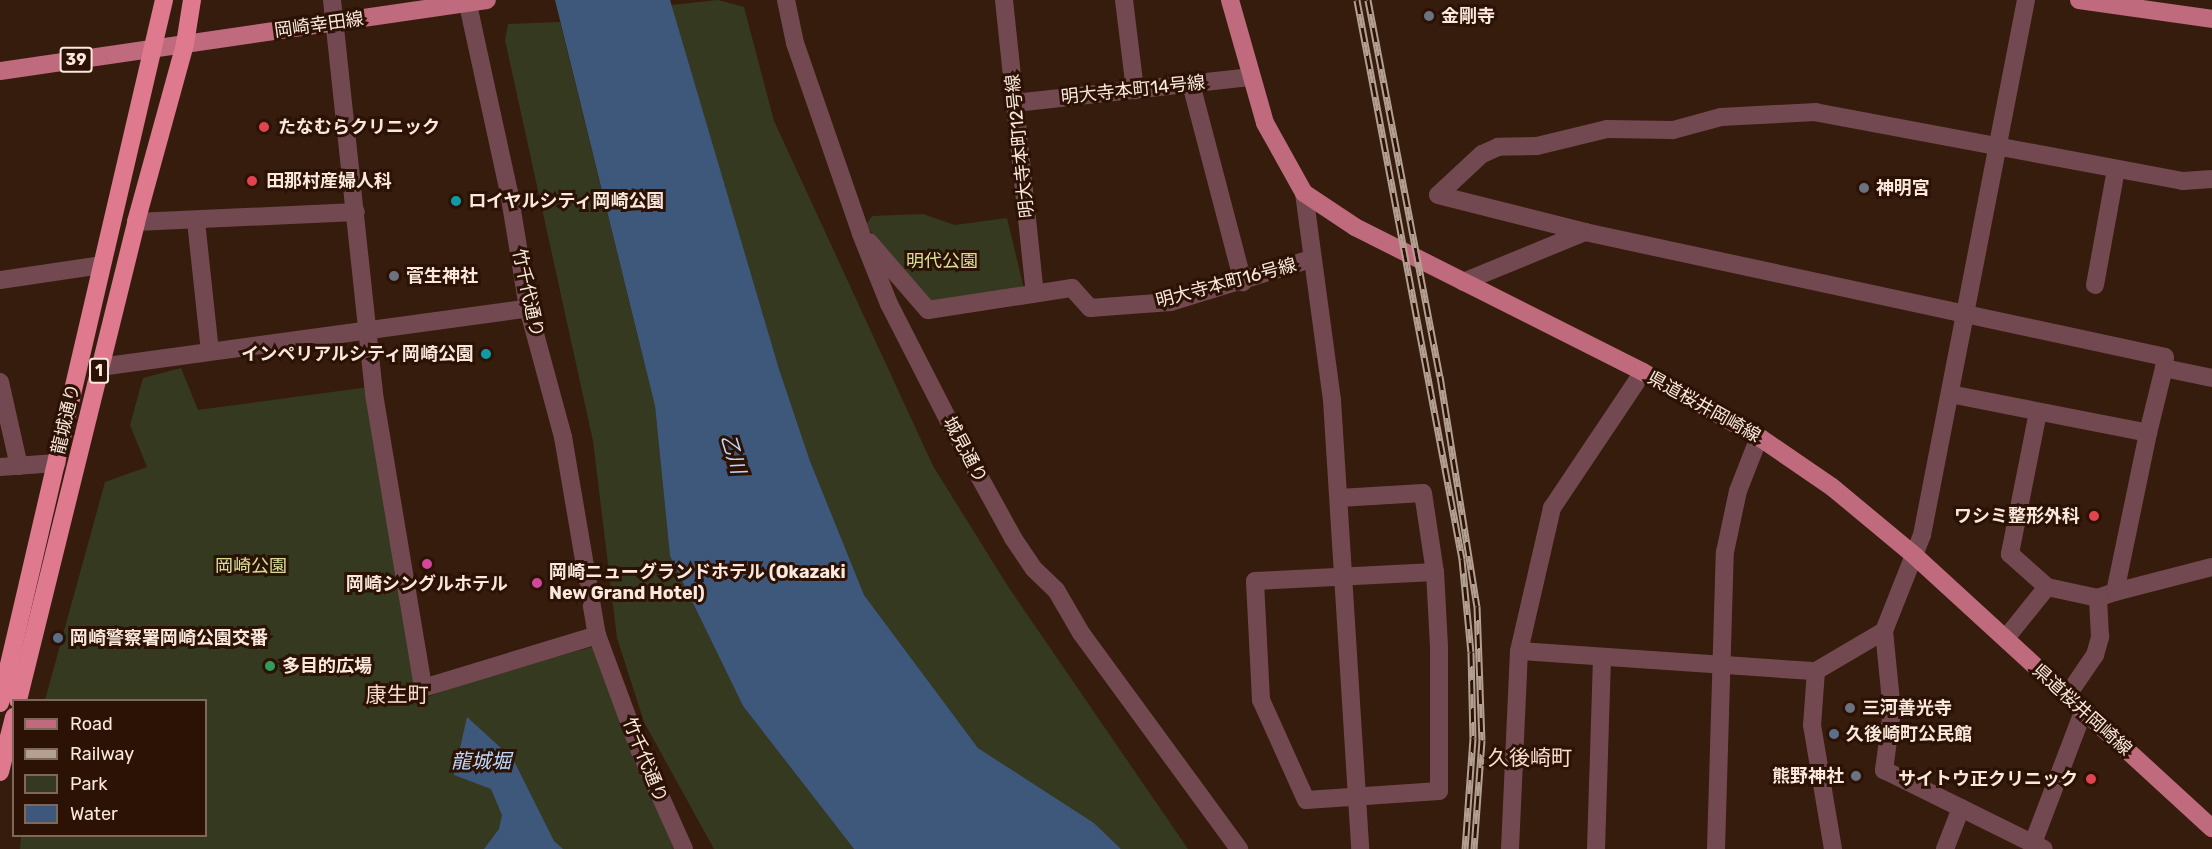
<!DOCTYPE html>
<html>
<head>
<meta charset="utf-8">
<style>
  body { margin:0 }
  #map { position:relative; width:2212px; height:849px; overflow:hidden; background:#361c0d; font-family:Rubik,"Noto Sans JP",sans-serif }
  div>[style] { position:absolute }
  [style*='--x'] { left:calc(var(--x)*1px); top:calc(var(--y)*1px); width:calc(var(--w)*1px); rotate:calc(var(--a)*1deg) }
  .green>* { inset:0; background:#35391f }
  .water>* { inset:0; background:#3e587c }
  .minor>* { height:18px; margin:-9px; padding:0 9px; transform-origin:9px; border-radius:9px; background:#724950 }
  .major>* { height:18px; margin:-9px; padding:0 9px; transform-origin:9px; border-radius:9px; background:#bf6b7d }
  .highway>* { height:18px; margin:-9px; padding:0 9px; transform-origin:9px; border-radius:9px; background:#de798e }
  .rail>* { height:7px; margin-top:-3.5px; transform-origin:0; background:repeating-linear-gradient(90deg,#2b1204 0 14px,#b49f93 0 28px); box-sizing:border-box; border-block:2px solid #b49f93 }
  .dots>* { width:16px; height:16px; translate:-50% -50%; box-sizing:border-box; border:3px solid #2b1204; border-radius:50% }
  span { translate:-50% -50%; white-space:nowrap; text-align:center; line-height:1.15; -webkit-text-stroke:6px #2b1204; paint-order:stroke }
  .shield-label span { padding:2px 4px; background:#2b1204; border:2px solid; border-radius:4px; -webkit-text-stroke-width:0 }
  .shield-label { font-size:16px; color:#fae8de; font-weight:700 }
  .poi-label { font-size:18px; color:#fae8de; font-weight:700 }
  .left { translate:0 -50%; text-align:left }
  .right { translate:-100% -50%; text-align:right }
  .street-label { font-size:18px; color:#fae8de }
  .park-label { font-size:18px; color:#d7e196 }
  .water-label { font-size:20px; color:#bdd8fc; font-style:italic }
  .quarter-label { font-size:21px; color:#fbdecf }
  .legend { position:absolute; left:12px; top:699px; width:195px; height:138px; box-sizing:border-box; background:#2b1204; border:2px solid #7e685b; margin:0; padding:8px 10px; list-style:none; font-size:18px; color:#fae8de }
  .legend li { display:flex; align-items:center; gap:12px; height:30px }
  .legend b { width:30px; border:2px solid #7e685b }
</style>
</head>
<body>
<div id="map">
  <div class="green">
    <i style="clip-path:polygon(718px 0,744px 7px,774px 121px,933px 466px,1009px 588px,1188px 849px,1121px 849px,1094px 823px,978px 748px,864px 595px,810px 461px,779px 369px,671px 5px)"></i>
    <i style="clip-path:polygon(560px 22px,655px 406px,670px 556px,743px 706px,854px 849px,714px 849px,644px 722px,617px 638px,593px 441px,505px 40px,508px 24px)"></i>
    <i style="clip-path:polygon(923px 214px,955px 225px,1007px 218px,1024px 289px,924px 303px,866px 225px,872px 216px)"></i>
    <i style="clip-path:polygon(181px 368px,198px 410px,369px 387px,415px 684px,427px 697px,483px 677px,592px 647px,674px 849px,20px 849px,21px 836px,206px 836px,206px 700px,45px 700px,105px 482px,147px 467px,130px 425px,143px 378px)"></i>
  </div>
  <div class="water">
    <i style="clip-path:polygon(555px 0,670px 0,779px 369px,810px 461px,864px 595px,978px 748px,1094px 823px,1121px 849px,854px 849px,743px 706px,670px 556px,655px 406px)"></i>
    <i style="clip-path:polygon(467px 717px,513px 759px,554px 841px,563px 849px,484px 849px,499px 829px,502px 815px,491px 789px,454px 775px)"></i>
  </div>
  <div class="minor">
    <i style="--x:332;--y:0;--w:396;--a:83.9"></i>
    <i style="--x:374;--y:394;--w:298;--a:80.5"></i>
    <i style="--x:423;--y:688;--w:182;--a:-16.9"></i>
    <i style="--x:467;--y:0;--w:197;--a:77.7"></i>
    <i style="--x:509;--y:192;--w:118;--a:80.7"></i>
    <i style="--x:528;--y:308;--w:134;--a:74.8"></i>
    <i style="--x:563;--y:437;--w:201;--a:80.3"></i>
    <i style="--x:597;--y:635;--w:124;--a:69.7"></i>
    <i style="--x:640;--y:751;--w:107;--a:65.8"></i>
    <i style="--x:786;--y:0;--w:44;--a:78.2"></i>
    <i style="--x:795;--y:43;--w:202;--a:70.9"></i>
    <i style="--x:861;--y:234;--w:75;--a:68.2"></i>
    <i style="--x:889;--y:304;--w:136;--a:62.9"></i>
    <i style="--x:951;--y:425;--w:129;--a:61.2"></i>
    <i style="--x:1013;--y:538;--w:37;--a:56"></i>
    <i style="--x:1034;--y:569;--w:30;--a:44"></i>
    <i style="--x:1056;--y:590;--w:50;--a:59.8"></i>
    <i style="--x:1081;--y:633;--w:268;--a:53.8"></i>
    <i style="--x:1004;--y:0;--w:295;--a:84"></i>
    <i style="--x:1124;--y:0;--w:91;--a:83"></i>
    <i style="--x:2026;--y:0;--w:545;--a:101"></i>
    <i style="--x:1922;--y:535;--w:103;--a:111.6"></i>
    <i style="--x:1884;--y:631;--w:80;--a:84.3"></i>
    <i style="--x:1892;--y:711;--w:60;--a:97.7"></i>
    <i style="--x:1884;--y:770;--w:178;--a:26.3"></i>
    <i style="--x:1191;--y:84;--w:205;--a:75.3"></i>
    <i style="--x:1015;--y:103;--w:236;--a:-6.3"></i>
    <i style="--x:2212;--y:179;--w:29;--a:176"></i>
    <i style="--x:2183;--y:181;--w:373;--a:-169.4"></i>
    <i style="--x:1816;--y:112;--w:95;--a:177"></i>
    <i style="--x:1721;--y:117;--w:50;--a:164.8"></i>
    <i style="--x:1673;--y:130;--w:66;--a:-179.1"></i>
    <i style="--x:1607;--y:129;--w:72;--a:166.3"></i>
    <i style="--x:1537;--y:146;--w:39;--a:179"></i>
    <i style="--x:1498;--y:147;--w:17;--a:156"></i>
    <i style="--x:1482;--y:154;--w:60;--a:137"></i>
    <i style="--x:1438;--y:195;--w:152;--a:14.1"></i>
    <i style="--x:1585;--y:232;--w:593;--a:12.16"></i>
    <i style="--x:2165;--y:357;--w:11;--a:95"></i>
    <i style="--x:2164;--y:368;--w:49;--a:11.8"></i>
    <i style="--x:1304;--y:193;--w:209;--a:82.3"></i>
    <i style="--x:1332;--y:400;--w:450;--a:86.4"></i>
    <i style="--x:196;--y:221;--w:131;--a:83.9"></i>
    <i style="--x:136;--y:222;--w:220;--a:-2.6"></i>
    <i style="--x:869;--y:242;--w:90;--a:49.1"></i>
    <i style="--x:928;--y:310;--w:146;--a:-8.7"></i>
    <i style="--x:1072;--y:288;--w:27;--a:48"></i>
    <i style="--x:1090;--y:308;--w:81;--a:-4.2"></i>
    <i style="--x:1171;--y:302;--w:146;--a:-17.1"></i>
    <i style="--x:0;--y:280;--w:102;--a:-8.4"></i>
    <i style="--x:1463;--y:282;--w:132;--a:-22.3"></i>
    <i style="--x:2095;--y:285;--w:117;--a:-79.7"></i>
    <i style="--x:100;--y:367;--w:432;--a:-7.8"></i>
    <i style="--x:1643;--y:372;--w:164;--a:123.8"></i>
    <i style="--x:1552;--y:508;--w:147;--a:103"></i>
    <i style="--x:1519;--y:651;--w:298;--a:3.9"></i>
    <i style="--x:1816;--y:671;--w:79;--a:-30.5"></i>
    <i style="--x:0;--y:382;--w:86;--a:77.3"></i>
    <i style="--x:1950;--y:394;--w:202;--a:11.1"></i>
    <i style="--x:2148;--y:433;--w:162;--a:101.7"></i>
    <i style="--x:2115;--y:592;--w:18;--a:161"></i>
    <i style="--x:2098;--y:598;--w:52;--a:-167.8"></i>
    <i style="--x:2047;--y:587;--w:65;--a:128.8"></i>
    <i style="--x:2038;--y:412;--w:145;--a:101.2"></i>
    <i style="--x:2010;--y:554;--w:50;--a:41.7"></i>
    <i style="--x:2148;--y:433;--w:67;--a:-76.2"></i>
    <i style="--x:0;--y:467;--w:57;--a:-4"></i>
    <i style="--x:1339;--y:498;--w:84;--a:-3.4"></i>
    <i style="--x:1423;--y:493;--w:80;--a:81.4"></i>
    <i style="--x:1435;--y:572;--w:75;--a:86.9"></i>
    <i style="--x:1439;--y:647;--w:144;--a:90"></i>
    <i style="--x:1439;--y:791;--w:133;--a:176.1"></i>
    <i style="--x:1306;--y:800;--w:110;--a:-114.2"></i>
    <i style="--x:1261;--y:700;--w:119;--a:-92.9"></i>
    <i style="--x:1255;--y:581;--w:180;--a:-2.9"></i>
    <i style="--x:2115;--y:592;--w:100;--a:-14.5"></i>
    <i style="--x:1816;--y:671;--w:54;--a:94.2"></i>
    <i style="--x:1812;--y:725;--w:126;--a:80.4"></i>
    <i style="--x:2067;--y:696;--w:50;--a:-55.7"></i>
    <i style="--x:2095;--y:655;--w:19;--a:-74"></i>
    <i style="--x:2100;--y:637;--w:39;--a:-93"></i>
    <i style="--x:2033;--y:843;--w:140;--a:-69.1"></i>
    <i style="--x:1510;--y:849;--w:198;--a:-87.4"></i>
    <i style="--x:1596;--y:849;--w:191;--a:-88.2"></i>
    <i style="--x:1716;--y:849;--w:297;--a:-88.3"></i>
    <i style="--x:1725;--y:552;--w:62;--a:-78"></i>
    <i style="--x:1738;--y:491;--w:58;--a:-68.7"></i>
    <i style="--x:1945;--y:849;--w:44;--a:-68.7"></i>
  </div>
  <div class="major">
    <i style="--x:1230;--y:0;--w:128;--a:74.1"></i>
    <i style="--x:1265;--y:123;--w:80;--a:60.9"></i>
    <i style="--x:1304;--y:193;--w:61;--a:33.7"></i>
    <i style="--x:1355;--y:227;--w:322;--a:26.7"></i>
    <i style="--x:1643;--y:372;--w:133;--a:29.3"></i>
    <i style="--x:1759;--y:437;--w:88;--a:34.4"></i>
    <i style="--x:1832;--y:487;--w:108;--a:39.7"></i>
    <i style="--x:1915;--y:556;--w:403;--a:42.5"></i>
    <i style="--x:2079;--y:0;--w:134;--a:8.1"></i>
    <i style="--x:0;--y:71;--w:492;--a:-8.3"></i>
  </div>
  <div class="highway">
    <i style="--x:18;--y:700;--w:492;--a:-76.1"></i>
    <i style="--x:136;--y:222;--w:185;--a:-74.6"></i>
    <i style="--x:185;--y:44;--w:45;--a:-81"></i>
    <i style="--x:0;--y:703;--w:722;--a:-76.87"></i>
    <i style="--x:0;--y:772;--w:57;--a:-75.7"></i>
  </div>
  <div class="rail">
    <i style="--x:1357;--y:0;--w:569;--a:79.36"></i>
    <i style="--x:1462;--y:559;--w:93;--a:84.5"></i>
    <i style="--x:1471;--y:652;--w:86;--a:88.7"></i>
    <i style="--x:1473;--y:738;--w:111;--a:94.1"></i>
    <i style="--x:1368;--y:0;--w:383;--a:79.2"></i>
    <i style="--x:1440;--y:376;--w:233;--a:80.9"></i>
    <i style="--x:1477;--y:606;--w:134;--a:87.9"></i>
    <i style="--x:1482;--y:740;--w:109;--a:94.2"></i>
  </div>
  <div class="dots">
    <i style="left:1429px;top:16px;background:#6b7280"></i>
    <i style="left:264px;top:127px;background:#e0444e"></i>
    <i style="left:252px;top:181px;background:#e0444e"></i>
    <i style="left:1864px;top:188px;background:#6b7280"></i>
    <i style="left:456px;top:201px;background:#0f9aa8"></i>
    <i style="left:394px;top:276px;background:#6b7280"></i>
    <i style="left:486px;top:354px;background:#0f9aa8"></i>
    <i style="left:2094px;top:516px;background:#e0444e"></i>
    <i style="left:427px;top:564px;background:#d1479c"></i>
    <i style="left:537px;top:583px;background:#d1479c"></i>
    <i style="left:58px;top:638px;background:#5c6f8a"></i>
    <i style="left:270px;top:666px;background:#2e9e5b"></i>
    <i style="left:1850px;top:708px;background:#6b7280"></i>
    <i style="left:1834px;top:734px;background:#5c6f8a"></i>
    <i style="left:1856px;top:776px;background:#6b7280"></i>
    <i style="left:2091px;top:779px;background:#e0444e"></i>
  </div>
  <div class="shield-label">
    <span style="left:76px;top:60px">39</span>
    <span style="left:99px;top:371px">1</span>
  </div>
  <div class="poi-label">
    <span class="left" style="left:1441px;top:16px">金剛寺</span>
    <span class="left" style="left:278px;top:127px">たなむらクリニック</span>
    <span class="left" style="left:266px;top:181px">田那村産婦人科</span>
    <span class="left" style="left:1876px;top:188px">神明宮</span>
    <span class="left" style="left:468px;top:201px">ロイヤルシティ岡崎公園</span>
    <span class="left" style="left:406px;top:276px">菅生神社</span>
    <span class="right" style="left:474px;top:354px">インペリアルシティ岡崎公園</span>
    <span class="right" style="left:2080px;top:516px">ワシミ整形外科</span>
    <span class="left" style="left:549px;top:583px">岡崎ニューグランドホテル (Okazaki<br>New Grand Hotel)</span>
    <span style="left:427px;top:584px">岡崎シングルホテル</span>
    <span class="left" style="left:70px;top:638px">岡崎警察署岡崎公園交番</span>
    <span class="left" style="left:282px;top:666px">多目的広場</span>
    <span class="left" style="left:1862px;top:708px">三河善光寺</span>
    <span class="left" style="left:1846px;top:734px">久後崎町公民館</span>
    <span class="right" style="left:1844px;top:776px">熊野神社</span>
    <span class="right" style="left:2078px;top:779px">サイトウ正クリニック</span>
  </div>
  <div class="street-label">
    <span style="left:319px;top:25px;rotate:-8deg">岡崎幸田線</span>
    <span style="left:1133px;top:90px;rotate:-6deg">明大寺本町14号線</span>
    <span style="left:1020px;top:146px;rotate:-96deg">明大寺本町12号線</span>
    <span style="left:1226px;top:283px;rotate:-15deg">明大寺本町16号線</span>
    <span style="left:528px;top:293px;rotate:78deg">竹千代通り</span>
    <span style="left:1704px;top:407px;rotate:29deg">県道桜井岡崎線</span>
    <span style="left:66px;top:419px;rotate:-77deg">龍城通り</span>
    <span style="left:965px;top:450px;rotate:62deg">城見通り</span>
    <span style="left:2082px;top:710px;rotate:42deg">県道桜井岡崎線</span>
    <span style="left:645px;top:760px;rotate:68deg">竹千代通り</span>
  </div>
  <div class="park-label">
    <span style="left:942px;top:261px">明代公園</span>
    <span style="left:251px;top:566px">岡崎公園</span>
  </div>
  <div class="water-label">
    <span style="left:733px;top:454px;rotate:73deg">乙川</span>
    <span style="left:481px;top:761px">龍城堀</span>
  </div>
  <div class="quarter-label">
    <span style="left:397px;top:695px">康生町</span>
    <span style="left:1530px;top:758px">久後崎町</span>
  </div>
  <ul class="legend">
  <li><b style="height:8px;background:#bf6b7d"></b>Road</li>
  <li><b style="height:8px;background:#b49f93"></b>Railway</li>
  <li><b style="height:16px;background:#35391f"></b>Park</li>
  <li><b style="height:16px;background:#3e587c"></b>Water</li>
  </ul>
</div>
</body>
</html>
